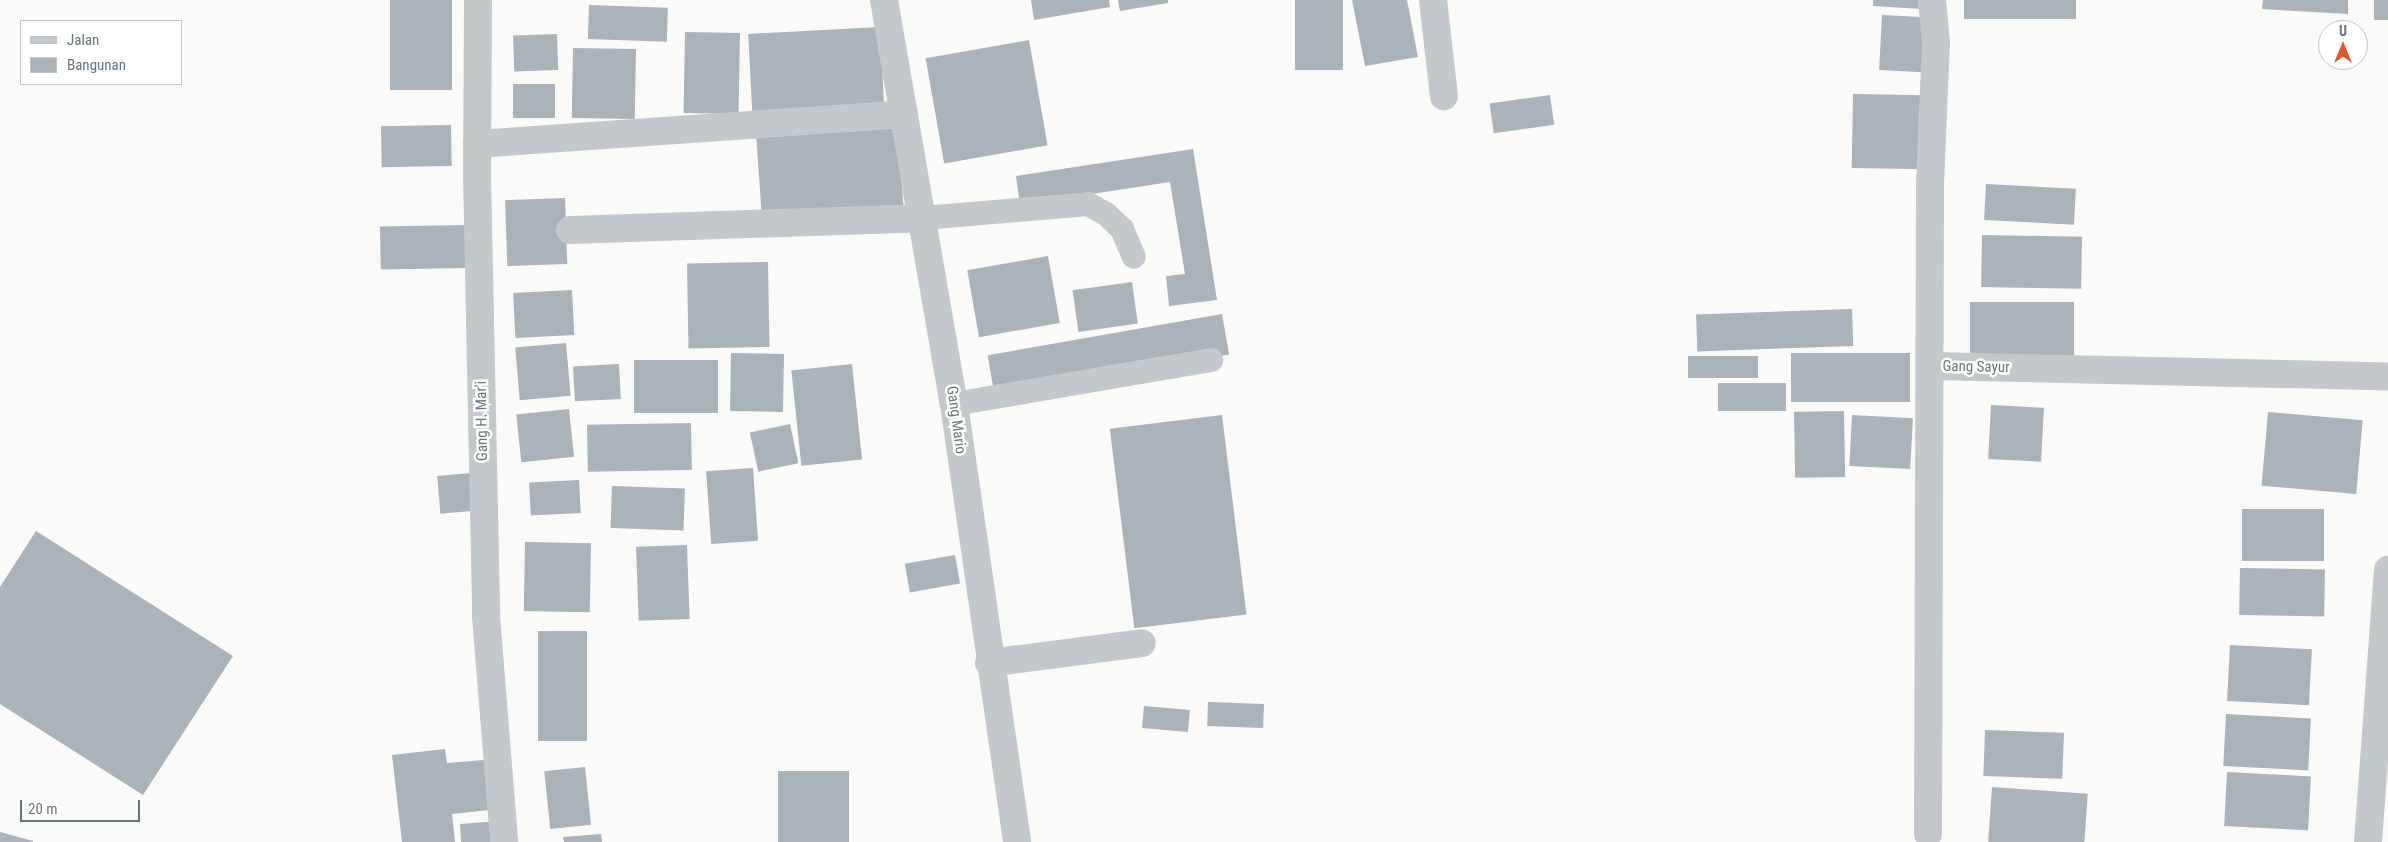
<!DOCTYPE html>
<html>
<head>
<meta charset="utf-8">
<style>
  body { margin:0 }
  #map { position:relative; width:2388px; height:842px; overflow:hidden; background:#fafaf8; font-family:"Roboto Condensed",sans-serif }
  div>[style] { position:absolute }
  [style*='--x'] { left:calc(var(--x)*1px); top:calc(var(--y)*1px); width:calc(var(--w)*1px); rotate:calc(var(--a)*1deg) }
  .building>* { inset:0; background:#aab3b9; transform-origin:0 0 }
  .lane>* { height:24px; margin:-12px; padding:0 12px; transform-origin:12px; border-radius:12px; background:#c3c8cc }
  .street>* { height:28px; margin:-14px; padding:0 14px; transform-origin:14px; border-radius:14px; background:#c3c8cc }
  span { translate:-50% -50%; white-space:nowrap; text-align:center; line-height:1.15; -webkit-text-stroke:5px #fff; paint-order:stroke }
  .street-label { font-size:15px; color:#657683 }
  .legend { position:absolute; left:20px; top:20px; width:162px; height:65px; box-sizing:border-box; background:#fff; border:1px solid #c1c8cd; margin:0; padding:6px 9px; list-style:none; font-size:15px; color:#657683 }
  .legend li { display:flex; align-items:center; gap:10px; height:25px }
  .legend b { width:25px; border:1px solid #c1c8cd }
  .north { position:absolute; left:2318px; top:20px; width:50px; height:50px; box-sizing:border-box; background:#fff; border:1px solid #c1c8cd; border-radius:50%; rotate:0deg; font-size:14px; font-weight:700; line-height:20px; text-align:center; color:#657683 }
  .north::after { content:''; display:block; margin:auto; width:18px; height:22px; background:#e4572e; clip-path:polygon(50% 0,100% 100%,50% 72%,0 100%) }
  .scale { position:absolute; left:20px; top:800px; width:120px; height:22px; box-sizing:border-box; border:2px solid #657683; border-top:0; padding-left:6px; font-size:15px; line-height:18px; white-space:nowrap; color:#657683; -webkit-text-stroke:4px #fff; paint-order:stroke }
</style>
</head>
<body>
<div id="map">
  <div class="building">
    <i style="left:390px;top:0;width:62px;height:90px"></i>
    <i style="clip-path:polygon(1031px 0,1109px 0,1110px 7px,1034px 20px)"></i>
    <i style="clip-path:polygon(1118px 0,1168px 0,1168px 3px,1120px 11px)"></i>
    <i style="left:1295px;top:0;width:48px;height:70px"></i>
    <i style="clip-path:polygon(1352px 0,1407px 0,1418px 57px,1365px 66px)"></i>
    <i style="clip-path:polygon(1873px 0,1922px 0,1922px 9px,1873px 6px)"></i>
    <i style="left:1964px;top:0;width:112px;height:19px"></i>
    <i style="clip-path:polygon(2263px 0,2348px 0,2348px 14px,2262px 9px)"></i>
    <i style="left:2374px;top:0;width:14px;height:20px"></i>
    <i style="left:589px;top:5px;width:79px;height:34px;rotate:2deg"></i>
    <i style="left:1882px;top:15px;width:44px;height:55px;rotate:3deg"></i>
    <i style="left:880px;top:27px;width:83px;height:132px;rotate:87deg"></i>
    <i style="left:685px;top:32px;width:55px;height:81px;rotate:1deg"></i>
    <i style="left:557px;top:34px;width:36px;height:44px;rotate:88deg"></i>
    <i style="left:1029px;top:40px;width:107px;height:105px;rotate:80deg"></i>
    <i style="left:573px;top:48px;width:63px;height:70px;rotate:1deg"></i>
    <i style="left:513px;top:84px;width:42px;height:34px"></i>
    <i style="left:1853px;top:94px;width:73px;height:74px;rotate:1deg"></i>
    <i style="left:1550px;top:95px;width:30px;height:61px;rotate:82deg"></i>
    <i style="left:451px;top:125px;width:41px;height:70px;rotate:89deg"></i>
    <i style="left:898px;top:128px;width:81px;height:142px;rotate:86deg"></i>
    <i style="clip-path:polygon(1193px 149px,1217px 300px,1169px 306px,1166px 276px,1185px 274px,1170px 182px,1020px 205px,1016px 176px)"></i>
    <i style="left:1986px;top:184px;width:90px;height:36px;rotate:3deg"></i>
    <i style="left:565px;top:198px;width:66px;height:60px;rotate:88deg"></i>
    <i style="left:467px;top:225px;width:43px;height:87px;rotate:89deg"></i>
    <i style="left:1982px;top:235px;width:100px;height:52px;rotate:1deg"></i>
    <i style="left:1048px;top:256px;width:68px;height:82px;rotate:80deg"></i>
    <i style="left:768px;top:262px;width:85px;height:81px;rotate:89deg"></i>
    <i style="left:1132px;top:282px;width:42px;height:60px;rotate:82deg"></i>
    <i style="left:572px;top:290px;width:45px;height:59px;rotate:87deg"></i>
    <i style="left:1970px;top:302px;width:104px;height:53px"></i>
    <i style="left:1852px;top:309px;width:37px;height:156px;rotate:88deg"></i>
    <i style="left:1222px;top:314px;width:41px;height:238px;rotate:80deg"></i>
    <i style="left:566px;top:343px;width:53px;height:51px;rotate:85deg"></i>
    <i style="left:731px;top:353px;width:53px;height:58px;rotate:1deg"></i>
    <i style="left:1791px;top:353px;width:119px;height:49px"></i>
    <i style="left:1758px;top:356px;width:22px;height:70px;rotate:90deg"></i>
    <i style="left:634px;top:360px;width:84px;height:53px"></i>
    <i style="left:619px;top:364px;width:35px;height:46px;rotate:87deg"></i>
    <i style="left:852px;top:364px;width:96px;height:61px;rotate:84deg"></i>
    <i style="left:1786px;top:383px;width:28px;height:68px;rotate:90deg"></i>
    <i style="left:1991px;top:405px;width:53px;height:54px;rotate:3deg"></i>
    <i style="left:569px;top:409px;width:48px;height:53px;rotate:84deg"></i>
    <i style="left:1844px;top:411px;width:66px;height:50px;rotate:89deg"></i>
    <i style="left:2268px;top:412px;width:95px;height:74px;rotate:5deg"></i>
    <i style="left:1222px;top:415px;width:201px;height:113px;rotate:83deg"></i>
    <i style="left:1852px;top:415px;width:61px;height:51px;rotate:3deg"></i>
    <i style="left:691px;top:423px;width:47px;height:104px;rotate:89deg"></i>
    <i style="left:790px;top:424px;width:40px;height:41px;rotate:78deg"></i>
    <i style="left:753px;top:468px;width:73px;height:47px;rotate:86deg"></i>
    <i style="left:471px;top:473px;width:38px;height:34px;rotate:85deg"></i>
    <i style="left:579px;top:480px;width:33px;height:50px;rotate:87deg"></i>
    <i style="left:612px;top:486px;width:73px;height:42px;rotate:2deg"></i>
    <i style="left:2242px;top:509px;width:82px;height:52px"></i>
    <i style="clip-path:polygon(36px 531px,233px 656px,143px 795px,0 704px,0 587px)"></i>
    <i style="left:525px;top:542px;width:66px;height:69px;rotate:1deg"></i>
    <i style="left:687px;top:545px;width:74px;height:51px;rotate:88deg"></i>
    <i style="left:955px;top:555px;width:29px;height:51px;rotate:80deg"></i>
    <i style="left:2240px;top:568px;width:85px;height:47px;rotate:1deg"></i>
    <i style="left:538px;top:631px;width:49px;height:110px"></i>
    <i style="left:2230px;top:645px;width:82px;height:56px;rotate:3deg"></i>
    <i style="left:1208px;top:702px;width:56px;height:24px;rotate:2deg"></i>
    <i style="left:1144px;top:706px;width:46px;height:22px;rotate:5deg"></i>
    <i style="left:2226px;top:714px;width:85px;height:52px;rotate:3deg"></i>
    <i style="left:1985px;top:730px;width:79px;height:46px;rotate:2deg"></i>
    <i style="clip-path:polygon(445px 749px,447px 763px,484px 760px,489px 810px,452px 814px,455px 842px,402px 842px,392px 755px)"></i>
    <i style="left:585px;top:767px;width:58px;height:41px;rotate:84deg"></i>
    <i style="left:778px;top:771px;width:71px;height:71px"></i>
    <i style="left:2227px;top:772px;width:84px;height:54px;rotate:3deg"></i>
    <i style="left:1992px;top:787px;width:96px;height:55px;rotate:4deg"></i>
    <i style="clip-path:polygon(499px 821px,500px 842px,461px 842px,460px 824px)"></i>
    <i style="clip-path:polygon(0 832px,33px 841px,33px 842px,0 842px)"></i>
    <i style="clip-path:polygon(601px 834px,602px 842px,564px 842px,563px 837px)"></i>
  </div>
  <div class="lane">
    <i style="--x:923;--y:218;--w:166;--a:-4.8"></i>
    <i style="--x:1088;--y:204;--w:21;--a:29"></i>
    <i style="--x:1106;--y:214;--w:22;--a:43"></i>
    <i style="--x:1122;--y:229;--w:30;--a:67"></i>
    <i style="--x:954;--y:404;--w:261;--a:-9.7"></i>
  </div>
  <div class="street">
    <i style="--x:478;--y:0;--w:176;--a:90.3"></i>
    <i style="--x:477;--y:176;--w:440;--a:88.8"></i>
    <i style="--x:486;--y:616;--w:227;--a:85.4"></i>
    <i style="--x:884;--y:0;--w:410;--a:80.2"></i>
    <i style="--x:954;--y:404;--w:443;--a:81.8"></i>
    <i style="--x:1433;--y:0;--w:97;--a:83.5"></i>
    <i style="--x:477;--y:144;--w:428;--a:-4"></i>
    <i style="--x:570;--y:230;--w:353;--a:-1.9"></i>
    <i style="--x:1930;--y:366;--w:458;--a:1.3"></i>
    <i style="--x:989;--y:663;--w:154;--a:-7.4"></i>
    <i style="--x:1928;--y:834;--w:650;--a:-89.82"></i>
    <i style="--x:1930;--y:184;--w:141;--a:-87.6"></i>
    <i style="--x:1936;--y:43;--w:43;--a:-95.3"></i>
    <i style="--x:2368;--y:842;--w:273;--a:-85.8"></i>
  </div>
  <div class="street-label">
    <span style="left:1976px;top:367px;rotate:1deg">Gang Sayur</span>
    <span style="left:956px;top:420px;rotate:82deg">Gang Mario</span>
    <span style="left:482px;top:421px;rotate:-91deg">Gang H. Mar'i</span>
  </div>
  <ul class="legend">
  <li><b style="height:6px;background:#c3c8cc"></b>Jalan</li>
  <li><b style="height:14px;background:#aab3b9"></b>Bangunan</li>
  </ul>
  <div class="north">U</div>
  <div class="scale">20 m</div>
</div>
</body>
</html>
